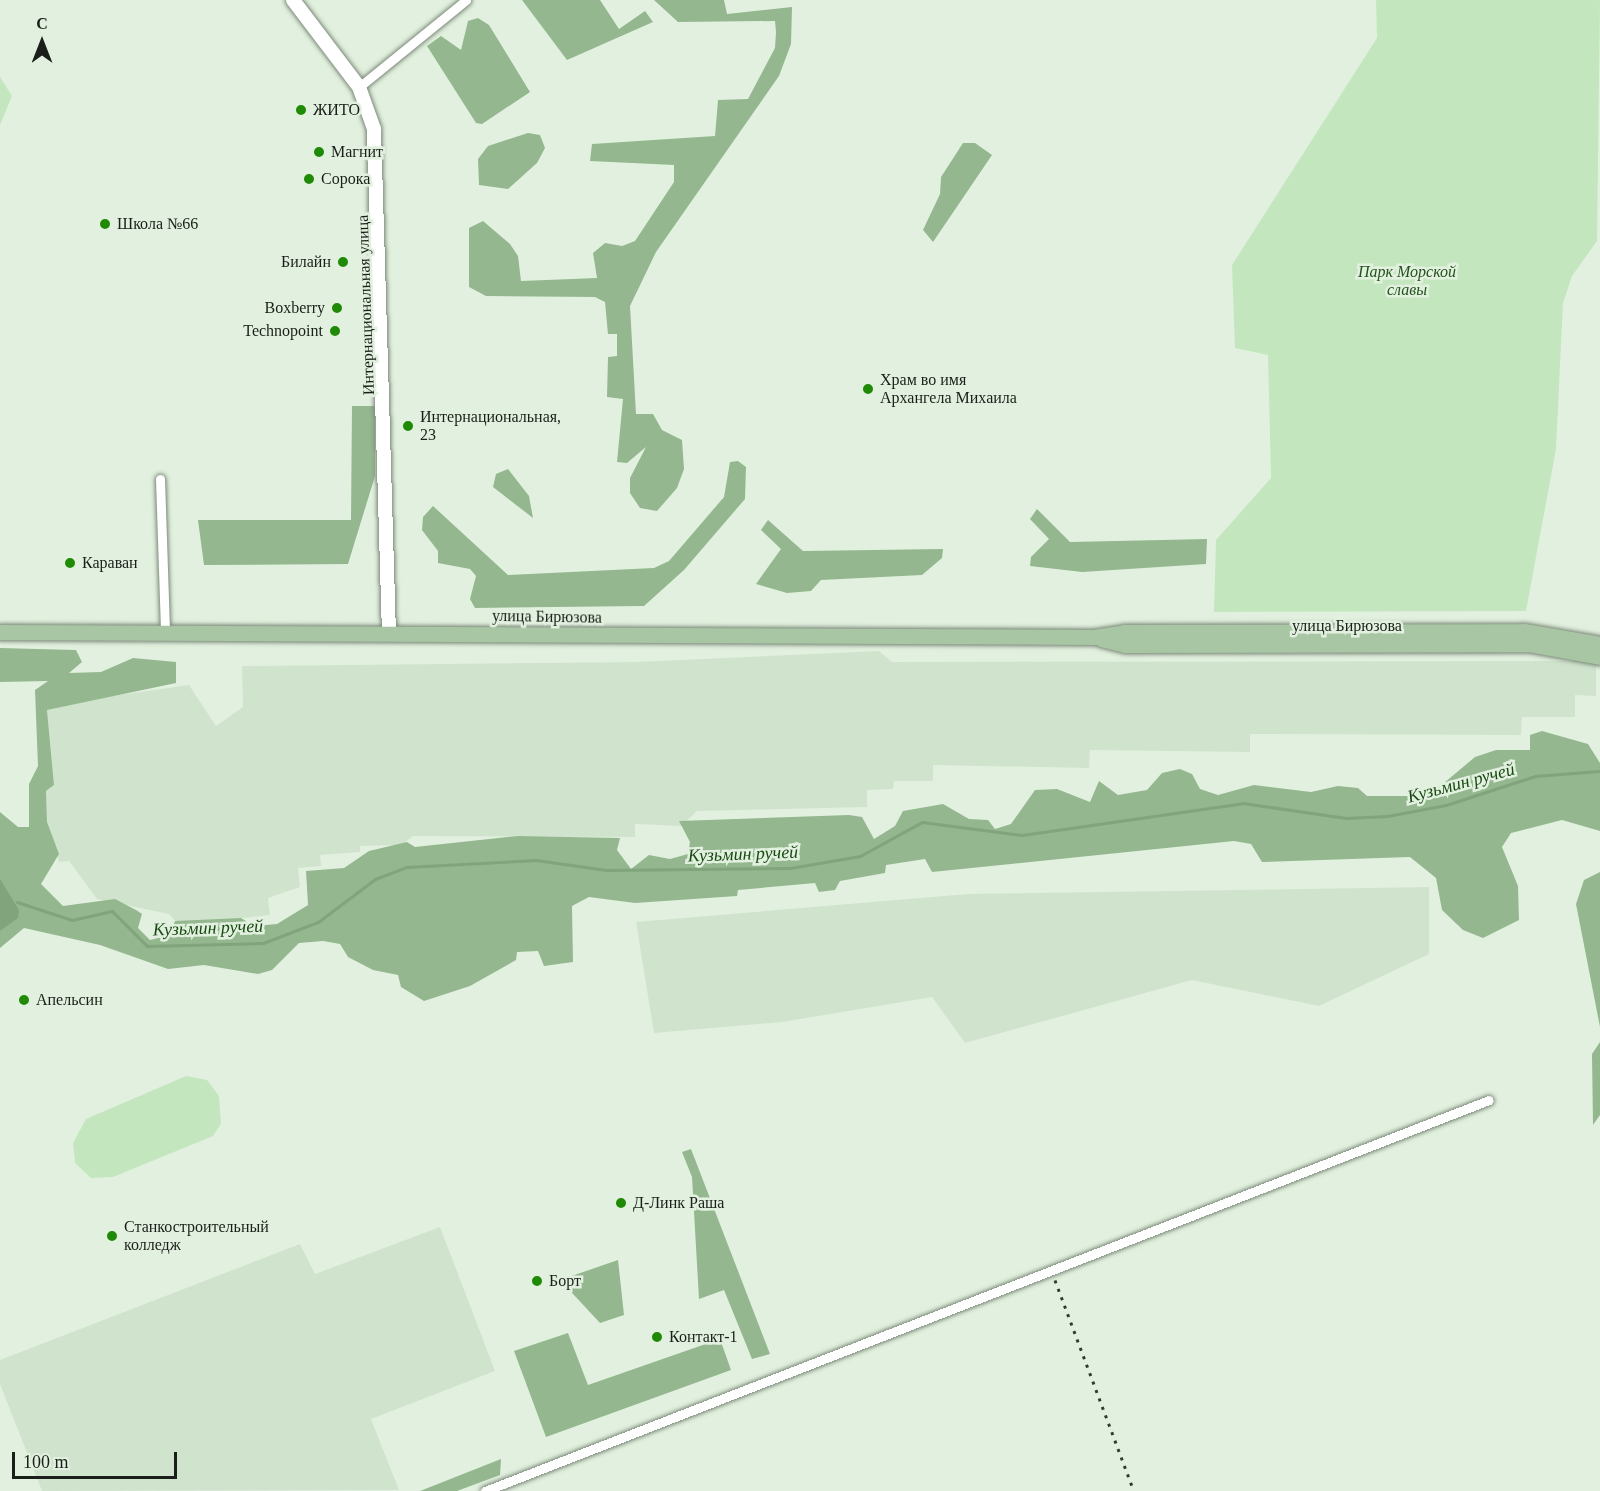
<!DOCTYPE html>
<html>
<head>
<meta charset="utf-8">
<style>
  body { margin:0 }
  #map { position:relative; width:1600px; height:1491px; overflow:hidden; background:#e2f1df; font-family:"Times New Roman",serif }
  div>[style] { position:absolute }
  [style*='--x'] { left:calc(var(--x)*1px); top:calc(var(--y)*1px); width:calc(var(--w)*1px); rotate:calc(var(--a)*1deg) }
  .built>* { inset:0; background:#d0e4cd }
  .green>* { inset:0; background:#c3e6be }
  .forest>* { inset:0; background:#94b78f }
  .water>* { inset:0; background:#81a47c }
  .stream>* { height:3px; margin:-1.5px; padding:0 1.5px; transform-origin:1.5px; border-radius:1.5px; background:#81a47c }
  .roads { filter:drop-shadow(0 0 2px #7c897a) drop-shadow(0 0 2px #7c897a) }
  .street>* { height:9px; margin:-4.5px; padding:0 4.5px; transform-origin:4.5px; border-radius:4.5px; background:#fff }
  .secondary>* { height:14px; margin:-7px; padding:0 7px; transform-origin:7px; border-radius:7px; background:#fff }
  .primary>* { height:15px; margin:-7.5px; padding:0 7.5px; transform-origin:7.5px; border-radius:7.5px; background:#a8c5a4 }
  .rail>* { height:3px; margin-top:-1.5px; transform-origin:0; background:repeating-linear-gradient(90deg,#333932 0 3px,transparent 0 9px) }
  .dots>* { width:16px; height:16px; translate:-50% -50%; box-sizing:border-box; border:3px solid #e2f1df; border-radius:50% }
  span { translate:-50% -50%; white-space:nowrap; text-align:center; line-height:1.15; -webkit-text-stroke:5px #e2f1df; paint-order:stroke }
  .poi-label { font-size:16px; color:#1a1f19 }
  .left { translate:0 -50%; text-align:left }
  .right { translate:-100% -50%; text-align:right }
  .park-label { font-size:16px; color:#23521c; font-style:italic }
  .street-label { font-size:16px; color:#1a1f19 }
  .water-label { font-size:18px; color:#194912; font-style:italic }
  .north { position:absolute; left:12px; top:12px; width:60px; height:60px; -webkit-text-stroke:4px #e2f1df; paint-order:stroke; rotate:0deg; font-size:16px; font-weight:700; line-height:24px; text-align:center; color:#1a1f19 }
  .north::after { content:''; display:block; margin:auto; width:21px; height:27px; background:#1a1f19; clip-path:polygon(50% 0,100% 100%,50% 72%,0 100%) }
  .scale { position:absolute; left:12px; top:1452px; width:165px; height:27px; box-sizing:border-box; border:3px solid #1a1f19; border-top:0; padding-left:8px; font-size:18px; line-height:21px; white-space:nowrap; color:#1a1f19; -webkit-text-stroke:4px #e2f1df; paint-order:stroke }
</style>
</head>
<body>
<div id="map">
  <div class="built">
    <i style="clip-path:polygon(879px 651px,892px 662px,1596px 661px,1596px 696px,1575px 695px,1575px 717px,1522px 717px,1521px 735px,1250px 734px,1250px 752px,1090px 750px,1089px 768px,933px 765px,933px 781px,894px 781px,893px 789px,867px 790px,867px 807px,697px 811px,681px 826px,635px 824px,635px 837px,413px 836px,401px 845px,360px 846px,360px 852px,320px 855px,321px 866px,298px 868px,300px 887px,268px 898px,270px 915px,179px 925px,169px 914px,97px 899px,69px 861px,59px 862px,47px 822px,46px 791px,54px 785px,47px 710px,63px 703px,189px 685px,216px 726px,243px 707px,242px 666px,637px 662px)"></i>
    <i style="clip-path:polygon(1429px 887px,1429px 954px,1319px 1006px,1192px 980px,965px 1043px,932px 997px,782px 1022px,654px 1033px,636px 922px,968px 894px)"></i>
    <i style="clip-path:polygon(440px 1227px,495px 1371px,371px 1419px,399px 1490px,42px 1491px,0 1384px,0 1360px,300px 1244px,315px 1274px)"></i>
  </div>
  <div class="green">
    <i style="clip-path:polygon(1376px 0,1600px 0,1597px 241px,1572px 276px,1563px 303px,1556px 449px,1526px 611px,1214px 612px,1216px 540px,1271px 478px,1268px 355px,1235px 348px,1232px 265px,1377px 38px)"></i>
    <i style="clip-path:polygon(0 77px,12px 96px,0 125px)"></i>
    <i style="clip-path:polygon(186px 1076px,207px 1080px,219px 1096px,221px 1124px,213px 1136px,113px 1177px,91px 1178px,75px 1163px,73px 1143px,86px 1119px)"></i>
  </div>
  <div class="forest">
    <i style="clip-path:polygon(522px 0,600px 0,619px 29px,645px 11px,653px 22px,567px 60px)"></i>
    <i style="clip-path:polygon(654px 0,724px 0,727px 14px,792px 7px,791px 44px,779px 76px,656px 252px,630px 306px,636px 414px,653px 414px,662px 430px,682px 440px,684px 469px,677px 488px,657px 511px,640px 508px,630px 493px,630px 478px,646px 447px,627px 463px,617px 462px,623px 399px,607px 397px,608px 357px,617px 356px,617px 334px,608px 334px,605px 302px,595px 297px,486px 296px,469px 287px,469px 228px,483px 221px,510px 244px,518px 256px,521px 281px,597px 278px,593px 253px,605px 243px,622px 246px,635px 241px,674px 182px,674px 165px,590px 161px,592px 144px,715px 136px,718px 100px,748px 99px,775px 48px,776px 32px,775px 21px,678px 22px)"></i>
    <i style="clip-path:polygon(478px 18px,489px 25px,530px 92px,482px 124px,476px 123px,427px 46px,441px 36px,461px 50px,468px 21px)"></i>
    <i style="clip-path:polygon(528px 133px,540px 135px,545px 148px,537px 163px,508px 189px,479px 185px,478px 159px,488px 146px)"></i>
    <i style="clip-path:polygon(963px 143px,975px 143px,992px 155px,933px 242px,923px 230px,940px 194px,941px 177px)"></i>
    <i style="clip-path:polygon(352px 406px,375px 406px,375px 476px,348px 564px,204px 565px,198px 520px,351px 520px)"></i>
    <i style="clip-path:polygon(738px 461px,746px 467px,745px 499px,684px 570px,644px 606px,475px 608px,470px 599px,476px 576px,470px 569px,438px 563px,438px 551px,422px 530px,423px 517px,433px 506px,508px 575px,654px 568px,669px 561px,724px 497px,730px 462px)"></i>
    <i style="clip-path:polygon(508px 469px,529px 496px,533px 518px,493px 487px,496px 474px)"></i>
    <i style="clip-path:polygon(1037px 509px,1070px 542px,1207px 539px,1206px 564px,1082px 572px,1030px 566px,1031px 557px,1049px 539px,1030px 519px)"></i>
    <i style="clip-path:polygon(768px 520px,803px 551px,943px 549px,942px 558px,922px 575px,821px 580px,811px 591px,787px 593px,756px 584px,781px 549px,761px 530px)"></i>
    <i style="clip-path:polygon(0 648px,76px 650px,82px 662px,69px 673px,101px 672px,133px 658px,176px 662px,176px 683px,47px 710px,54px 785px,46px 791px,47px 822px,59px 854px,41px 884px,63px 906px,115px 899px,136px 910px,142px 914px,138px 928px,150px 940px,170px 935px,175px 921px,241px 918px,254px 926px,277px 924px,308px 905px,306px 871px,344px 868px,369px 851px,407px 842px,415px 847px,518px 836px,620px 838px,617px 850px,631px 869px,649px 855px,670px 859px,688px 854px,690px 842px,679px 821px,849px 815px,862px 817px,874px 839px,895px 826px,903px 811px,943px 804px,969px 819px,988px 820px,995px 829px,1011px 824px,1035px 790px,1057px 789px,1090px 802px,1099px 781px,1118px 795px,1147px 790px,1162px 773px,1180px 769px,1192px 774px,1200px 789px,1218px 795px,1254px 785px,1311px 792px,1338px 786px,1358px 788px,1367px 796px,1409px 796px,1438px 788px,1475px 757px,1496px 750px,1530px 750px,1530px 735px,1542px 731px,1588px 744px,1600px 763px,1600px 831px,1562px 820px,1511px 833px,1502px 847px,1518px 886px,1519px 920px,1483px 938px,1463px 930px,1442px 910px,1436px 878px,1410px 857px,1262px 862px,1251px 844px,1234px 841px,932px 872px,925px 859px,886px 865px,885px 873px,840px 881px,835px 890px,819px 892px,815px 883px,738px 890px,737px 896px,635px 903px,589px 897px,572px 906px,573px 962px,544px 966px,538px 951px,517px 952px,516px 960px,470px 986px,424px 1001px,401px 987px,398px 975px,373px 970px,348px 957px,340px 944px,323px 941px,299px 943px,272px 970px,258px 974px,204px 965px,168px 969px,100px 945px,24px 928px,0 948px,0 812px,18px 827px,29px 827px,29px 784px,38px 766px,35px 690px,48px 681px,0 682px)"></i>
    <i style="clip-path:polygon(1600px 872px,1600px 1027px,1576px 904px,1584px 880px)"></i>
    <i style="clip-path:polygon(1600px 1042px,1600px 1115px,1593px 1125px,1592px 1054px)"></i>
    <i style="clip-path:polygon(691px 1149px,770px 1354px,752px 1359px,724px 1290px,699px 1299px,692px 1177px,682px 1152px)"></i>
    <i style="clip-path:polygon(618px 1260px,624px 1315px,600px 1323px,560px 1280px)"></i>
    <i style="clip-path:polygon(568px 1333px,588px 1385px,720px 1339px,731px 1370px,546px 1437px,514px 1351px)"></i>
    <i style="clip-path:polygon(501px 1459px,500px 1475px,457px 1491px,420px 1491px)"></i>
  </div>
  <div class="water">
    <i style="clip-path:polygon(0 879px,19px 910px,18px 918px,0 931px)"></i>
  </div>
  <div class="stream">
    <i style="--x:17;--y:902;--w:58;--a:18.1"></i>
    <i style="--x:72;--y:920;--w:41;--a:-12.7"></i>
    <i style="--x:112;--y:911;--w:49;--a:45"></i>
    <i style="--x:147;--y:946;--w:116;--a:-1.5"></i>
    <i style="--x:263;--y:943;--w:59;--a:-20.9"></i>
    <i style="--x:318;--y:922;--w:71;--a:-37"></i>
    <i style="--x:375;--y:879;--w:34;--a:-21"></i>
    <i style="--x:407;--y:867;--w:129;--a:-3.1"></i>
    <i style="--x:536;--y:860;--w:71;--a:8.1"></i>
    <i style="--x:606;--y:870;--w:184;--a:-0.6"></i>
    <i style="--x:790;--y:868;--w:71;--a:-9.7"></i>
    <i style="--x:860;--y:856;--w:71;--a:-28.7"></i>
    <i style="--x:922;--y:822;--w:101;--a:7.4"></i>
    <i style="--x:1022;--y:835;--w:223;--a:-8.2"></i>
    <i style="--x:1243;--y:803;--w:104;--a:8.3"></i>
    <i style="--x:1346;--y:818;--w:41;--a:-2.8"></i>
    <i style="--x:1387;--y:816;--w:60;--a:-10.6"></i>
    <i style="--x:1446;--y:805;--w:94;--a:-18"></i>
    <i style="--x:1535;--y:776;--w:65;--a:-4.4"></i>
  </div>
  <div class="roads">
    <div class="street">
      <i style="--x:359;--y:87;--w:138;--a:-39.1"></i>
      <i style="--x:160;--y:479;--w:153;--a:88.1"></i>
      <i style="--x:485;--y:1491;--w:1077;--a:-21.28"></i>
    </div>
    <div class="secondary">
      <i style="--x:293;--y:0;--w:109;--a:52.8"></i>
      <i style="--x:359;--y:87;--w:45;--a:70.3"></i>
      <i style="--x:374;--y:129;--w:505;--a:88.3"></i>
    </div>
    <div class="primary">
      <i style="--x:0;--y:632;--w:1094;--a:0.26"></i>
      <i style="--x:1094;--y:637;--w:30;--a:-9"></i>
      <i style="--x:1124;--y:632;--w:400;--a:-0.1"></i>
      <i style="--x:1524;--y:631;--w:77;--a:9.7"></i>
      <i style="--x:1101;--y:639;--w:25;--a:14"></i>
      <i style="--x:1125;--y:645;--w:404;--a:-0.1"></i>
      <i style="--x:1529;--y:644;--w:72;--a:10.4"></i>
    </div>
  </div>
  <div class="rail">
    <i style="--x:1055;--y:1280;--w:225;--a:69.5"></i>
  </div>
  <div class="dots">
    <i style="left:301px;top:110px;background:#1e8a06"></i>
    <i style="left:319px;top:152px;background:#1e8a06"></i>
    <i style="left:309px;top:179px;background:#1e8a06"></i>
    <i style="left:105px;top:224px;background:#1e8a06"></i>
    <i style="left:343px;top:262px;background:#1e8a06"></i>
    <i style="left:337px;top:308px;background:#1e8a06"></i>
    <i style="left:335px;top:331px;background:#1e8a06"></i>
    <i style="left:868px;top:389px;background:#1e8a06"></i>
    <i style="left:408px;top:426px;background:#1e8a06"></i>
    <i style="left:70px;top:563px;background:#1e8a06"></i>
    <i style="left:24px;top:1000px;background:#1e8a06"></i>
    <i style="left:621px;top:1203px;background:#1e8a06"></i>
    <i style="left:112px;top:1236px;background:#1e8a06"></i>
    <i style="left:537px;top:1281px;background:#1e8a06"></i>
    <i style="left:657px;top:1337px;background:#1e8a06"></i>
  </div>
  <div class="poi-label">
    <span class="left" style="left:313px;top:110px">ЖИТО</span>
    <span class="left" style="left:331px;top:152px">Магнит</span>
    <span class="left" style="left:321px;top:179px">Сорока</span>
    <span class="left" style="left:117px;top:224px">Школа №66</span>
    <span class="right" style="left:331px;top:262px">Билайн</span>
    <span class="right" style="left:325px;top:308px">Boxberry</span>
    <span class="right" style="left:323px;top:331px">Technopoint</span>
    <span class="left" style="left:880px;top:389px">Храм во имя<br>Архангела Михаила</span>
    <span class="left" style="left:420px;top:426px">Интернациональная,<br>23</span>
    <span class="left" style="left:82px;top:563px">Караван</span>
    <span class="left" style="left:36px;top:1000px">Апельсин</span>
    <span class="left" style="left:633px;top:1203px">Д-Линк Раша</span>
    <span class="left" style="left:124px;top:1236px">Станкостроительный<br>колледж</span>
    <span class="left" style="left:549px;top:1281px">Борт</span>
    <span class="left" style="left:669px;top:1337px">Контакт-1</span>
  </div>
  <div class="park-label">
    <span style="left:1407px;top:281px">Парк Морской<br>славы</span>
  </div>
  <div class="street-label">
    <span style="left:366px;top:305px;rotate:-92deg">Интернациональная улица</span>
    <span style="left:547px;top:617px;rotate:1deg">улица Бирюзова</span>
    <span style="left:1347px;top:626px">улица Бирюзова</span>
  </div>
  <div class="water-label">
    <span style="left:1461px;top:783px;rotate:-15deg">Кузьмин ручей</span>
    <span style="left:743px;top:854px;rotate:-2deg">Кузьмин ручей</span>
    <span style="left:208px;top:928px;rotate:-2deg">Кузьмин ручей</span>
  </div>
  <div class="north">С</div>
  <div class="scale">100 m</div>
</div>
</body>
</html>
